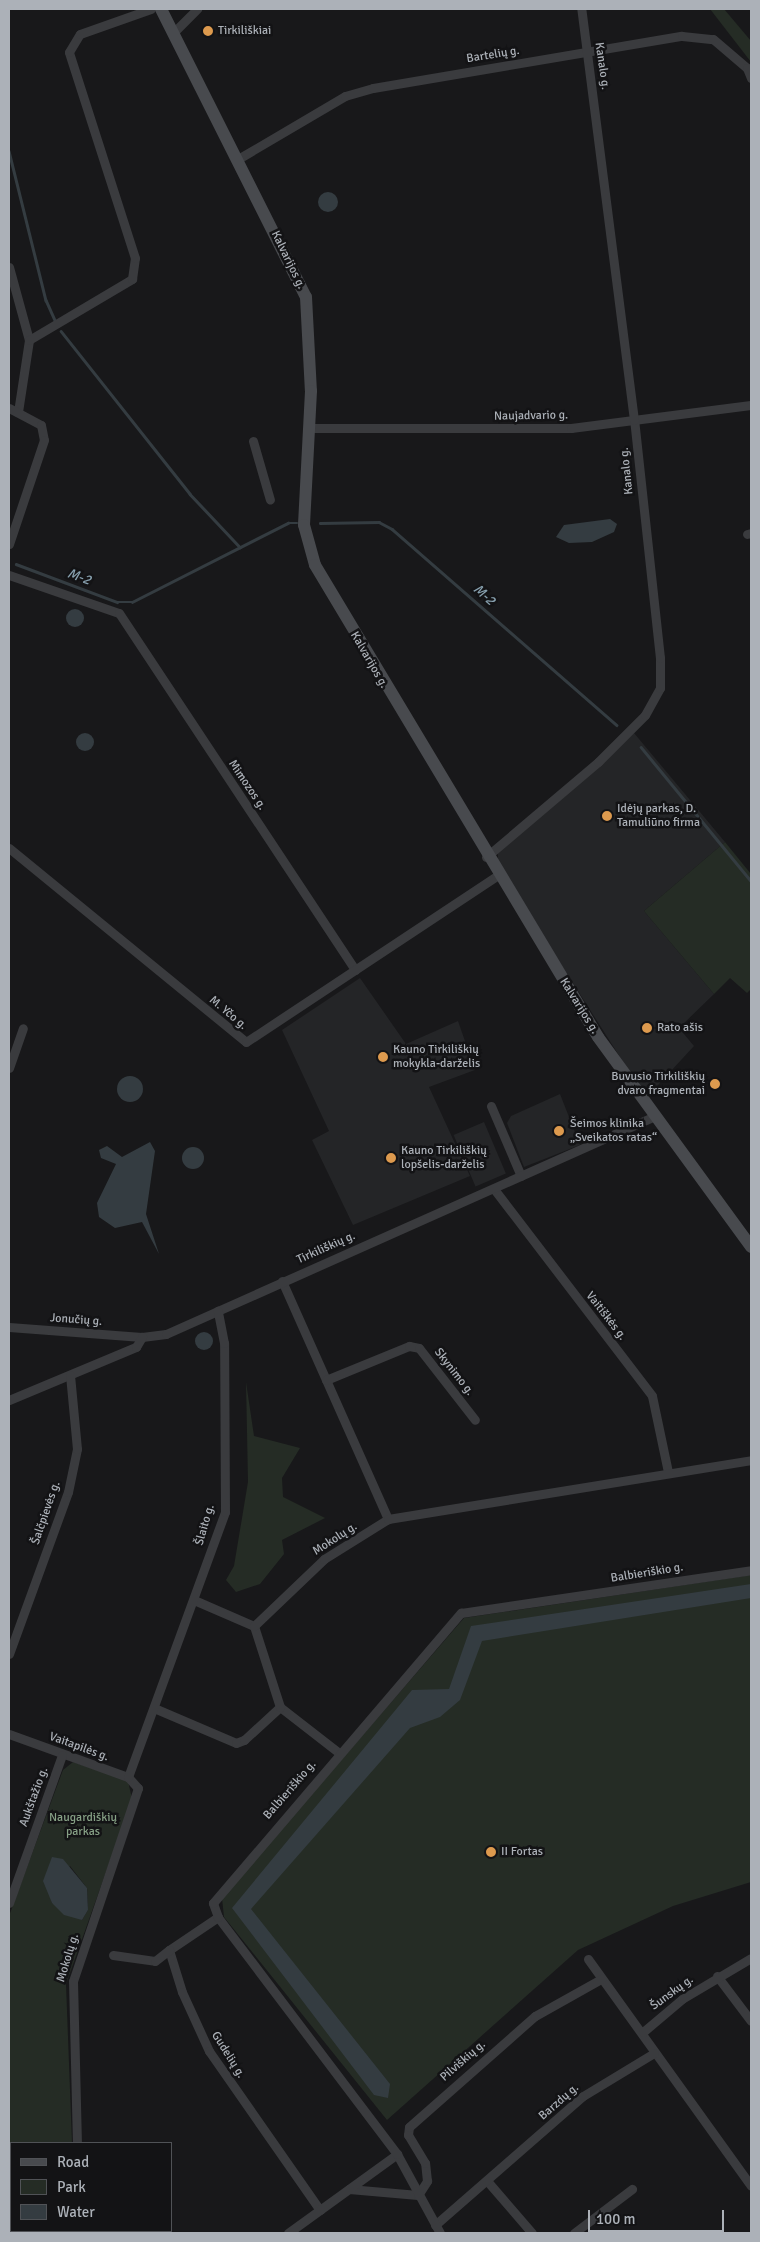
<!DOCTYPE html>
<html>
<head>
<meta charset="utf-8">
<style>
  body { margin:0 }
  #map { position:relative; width:760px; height:2242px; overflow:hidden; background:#18181a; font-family:Signika,sans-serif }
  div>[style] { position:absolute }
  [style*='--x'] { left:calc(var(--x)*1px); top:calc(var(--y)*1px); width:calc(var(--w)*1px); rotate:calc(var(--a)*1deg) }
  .built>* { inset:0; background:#242527; transform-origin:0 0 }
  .green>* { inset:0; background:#252c25 }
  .water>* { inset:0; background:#343c41 }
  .round { border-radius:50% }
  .stream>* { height:2.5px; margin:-1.25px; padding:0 1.25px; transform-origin:1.25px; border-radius:1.25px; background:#343c41 }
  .street>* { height:9px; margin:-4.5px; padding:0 4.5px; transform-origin:4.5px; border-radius:4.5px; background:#3a3b3e }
  .secondary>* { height:12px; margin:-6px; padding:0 6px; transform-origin:6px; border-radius:6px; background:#484a4e }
  .dots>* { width:14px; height:14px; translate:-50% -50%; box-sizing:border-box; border:2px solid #131315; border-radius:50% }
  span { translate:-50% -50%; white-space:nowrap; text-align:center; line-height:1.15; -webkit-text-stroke:5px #131315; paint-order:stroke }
  .poi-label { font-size:12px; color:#acb1b8 }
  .left { translate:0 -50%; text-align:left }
  .right { translate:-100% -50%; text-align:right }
  .street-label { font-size:12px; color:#acb1b8 }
  .park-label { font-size:12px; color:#87a186 }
  .water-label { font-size:14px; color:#88a1af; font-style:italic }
  .frame { position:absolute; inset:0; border:10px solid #acb1b8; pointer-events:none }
  .legend { position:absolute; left:10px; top:2142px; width:162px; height:90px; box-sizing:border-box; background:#131315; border:1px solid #505256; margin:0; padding:6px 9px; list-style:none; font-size:15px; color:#acb1b8 }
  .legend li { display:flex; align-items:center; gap:10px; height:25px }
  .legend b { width:25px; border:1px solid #505256 }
  .scale { position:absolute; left:588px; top:2210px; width:136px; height:22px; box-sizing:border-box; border:2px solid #acb1b8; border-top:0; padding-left:6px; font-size:15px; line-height:18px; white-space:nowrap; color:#acb1b8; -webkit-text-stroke:4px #131315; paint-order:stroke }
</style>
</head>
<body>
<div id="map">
  <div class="built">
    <i style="clip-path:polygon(634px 733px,725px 842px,644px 911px,714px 994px,679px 1028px,694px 1046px,646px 1098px,498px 865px,498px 852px)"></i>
    <i style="clip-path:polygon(360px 978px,406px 1044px,458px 1021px,475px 1070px,429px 1087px,470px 1176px,353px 1225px,312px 1140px,329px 1131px,282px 1030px)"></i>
    <i style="clip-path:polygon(560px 1094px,580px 1145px,524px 1167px,507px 1123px,511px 1116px)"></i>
    <i style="left:484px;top:1122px;width:56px;height:33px;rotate:67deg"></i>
  </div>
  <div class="green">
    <i style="clip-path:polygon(710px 9px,724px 9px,751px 41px,751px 62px)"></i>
    <i style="clip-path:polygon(725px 842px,751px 874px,751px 989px,747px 993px,730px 978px,714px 994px,644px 911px)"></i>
    <i style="clip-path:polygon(246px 1382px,254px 1436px,300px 1448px,282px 1478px,283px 1497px,325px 1518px,282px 1540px,284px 1554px,260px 1584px,236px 1592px,226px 1580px,234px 1566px,248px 1482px)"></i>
    <i style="clip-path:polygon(751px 1575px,751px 1882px,673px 1906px,578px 1950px,387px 2120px,224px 1917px,222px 1898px,464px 1618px)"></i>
    <i style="clip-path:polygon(evenodd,73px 1762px,128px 1781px,132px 1799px,66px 1984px,72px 2143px,11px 2143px,11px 2231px,16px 2231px,9px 2233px,9px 1916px,63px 1770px,73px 1762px,70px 1866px,87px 1888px,88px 1910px,82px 1920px,52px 1903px,49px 1890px,70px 1866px)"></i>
  </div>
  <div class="water">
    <i class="round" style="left:318px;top:192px;width:20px;height:20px"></i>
    <i style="clip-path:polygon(610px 519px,617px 524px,614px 532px,592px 542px,569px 543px,556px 537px,564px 525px)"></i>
    <i class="round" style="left:66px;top:609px;width:18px;height:18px"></i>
    <i class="round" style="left:76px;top:733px;width:18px;height:18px"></i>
    <i class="round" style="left:117px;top:1076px;width:26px;height:26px"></i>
    <i style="clip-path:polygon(150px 1142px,155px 1151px,146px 1214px,159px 1254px,142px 1222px,115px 1228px,99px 1217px,97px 1203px,116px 1164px,101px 1158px,99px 1150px,107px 1146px,122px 1157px)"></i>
    <i class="round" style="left:182px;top:1147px;width:22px;height:22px"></i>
    <i class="round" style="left:195px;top:1332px;width:18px;height:18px"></i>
    <i style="clip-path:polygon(751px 1584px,751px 1598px,482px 1641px,460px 1700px,440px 1717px,410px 1728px,251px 1909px,390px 2084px,388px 2098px,374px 2095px,232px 1908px,412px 1690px,449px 1689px,471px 1626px)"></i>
    <i style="clip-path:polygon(52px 1857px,63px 1859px,87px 1888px,88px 1910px,82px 1920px,64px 1915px,52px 1903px,43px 1881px)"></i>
  </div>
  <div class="stream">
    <i style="--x:9;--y:151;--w:154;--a:76.1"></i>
    <i style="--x:46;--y:300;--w:22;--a:66"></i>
    <i style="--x:61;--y:331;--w:208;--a:51.6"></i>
    <i style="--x:190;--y:494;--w:73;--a:46.7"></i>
    <i style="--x:320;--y:523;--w:59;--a:-1"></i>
    <i style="--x:379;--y:522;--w:15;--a:28"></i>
    <i style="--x:392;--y:529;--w:298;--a:41.1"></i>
    <i style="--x:16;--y:564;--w:108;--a:20.6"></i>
    <i style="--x:117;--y:602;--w:15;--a:0"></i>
    <i style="--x:132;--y:602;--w:175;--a:-26.9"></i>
    <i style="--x:288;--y:523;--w:9;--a:0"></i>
    <i style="--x:641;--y:747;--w:173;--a:50.6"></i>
  </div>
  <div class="street">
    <i style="--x:174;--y:32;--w:33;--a:-45"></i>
    <i style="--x:238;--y:159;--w:124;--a:-30.5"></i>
    <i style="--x:345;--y:96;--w:29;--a:-16"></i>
    <i style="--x:373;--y:88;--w:313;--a:-9.6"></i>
    <i style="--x:682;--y:36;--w:31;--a:6"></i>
    <i style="--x:713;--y:39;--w:45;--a:40.5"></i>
    <i style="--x:747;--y:68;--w:11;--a:68"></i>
    <i style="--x:9;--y:267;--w:76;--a:74.7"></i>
    <i style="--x:29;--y:340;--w:73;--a:98.7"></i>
    <i style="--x:29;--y:340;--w:120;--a:-30.6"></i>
    <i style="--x:132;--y:279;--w:21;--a:-82"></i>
    <i style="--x:135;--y:258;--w:216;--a:-107.8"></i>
    <i style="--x:69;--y:52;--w:21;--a:-59"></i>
    <i style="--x:80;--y:34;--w:75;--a:-19.4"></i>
    <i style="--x:9;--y:408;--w:36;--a:28"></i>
    <i style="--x:41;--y:425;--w:15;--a:79"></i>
    <i style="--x:44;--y:440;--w:110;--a:108.6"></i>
    <i style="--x:309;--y:428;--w:262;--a:0"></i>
    <i style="--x:571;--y:428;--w:181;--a:-7.3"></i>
    <i style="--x:253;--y:441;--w:61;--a:73.9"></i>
    <i style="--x:747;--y:534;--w:4;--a:-14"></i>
    <i style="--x:9;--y:575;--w:116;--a:19.1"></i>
    <i style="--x:119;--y:613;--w:428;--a:56.5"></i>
    <i style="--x:9;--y:848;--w:306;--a:39.3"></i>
    <i style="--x:246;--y:1042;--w:301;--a:-33.5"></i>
    <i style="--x:486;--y:857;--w:147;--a:-40.3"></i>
    <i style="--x:598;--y:762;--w:66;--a:-45"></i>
    <i style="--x:645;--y:715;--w:31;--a:-61"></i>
    <i style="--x:660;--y:688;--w:30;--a:-90"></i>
    <i style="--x:660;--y:658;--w:239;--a:-96.2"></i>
    <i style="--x:634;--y:420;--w:414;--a:-97.3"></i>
    <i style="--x:9;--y:1068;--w:42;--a:-70.7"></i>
    <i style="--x:491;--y:1106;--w:76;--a:66.8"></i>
    <i style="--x:494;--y:1189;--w:260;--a:52.6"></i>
    <i style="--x:652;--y:1396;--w:78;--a:78.1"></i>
    <i style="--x:282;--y:1281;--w:261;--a:66"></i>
    <i style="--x:9;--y:1327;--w:133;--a:4.3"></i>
    <i style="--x:142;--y:1337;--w:24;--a:-7"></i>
    <i style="--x:166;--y:1334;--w:535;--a:-24.03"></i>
    <i style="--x:326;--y:1380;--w:90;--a:-22.3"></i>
    <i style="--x:409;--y:1346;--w:10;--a:11"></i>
    <i style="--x:419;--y:1348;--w:91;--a:52.1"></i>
    <i style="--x:9;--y:1400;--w:138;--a:-22.7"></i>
    <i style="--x:136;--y:1347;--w:12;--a:-59"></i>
    <i style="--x:194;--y:1600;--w:65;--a:23.4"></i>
    <i style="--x:9;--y:1654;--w:172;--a:-70"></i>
    <i style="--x:68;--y:1492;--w:44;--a:-78.2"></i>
    <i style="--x:77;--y:1449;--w:74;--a:-95.4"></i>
    <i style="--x:280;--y:1707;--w:75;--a:37.9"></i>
    <i style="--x:154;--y:1708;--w:89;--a:23.1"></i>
    <i style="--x:236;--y:1743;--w:9;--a:-21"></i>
    <i style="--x:244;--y:1740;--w:49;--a:-42.5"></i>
    <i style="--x:280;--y:1707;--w:85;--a:-107.8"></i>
    <i style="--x:254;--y:1626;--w:97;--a:-43.7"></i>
    <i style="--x:324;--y:1559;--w:75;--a:-32"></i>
    <i style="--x:388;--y:1519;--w:368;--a:-9.2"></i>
    <i style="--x:9;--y:1734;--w:127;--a:19.9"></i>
    <i style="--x:128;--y:1777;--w:15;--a:48"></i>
    <i style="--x:138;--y:1788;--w:204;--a:108.6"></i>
    <i style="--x:73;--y:1981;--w:162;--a:88.6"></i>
    <i style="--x:128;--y:1777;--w:282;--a:-69.9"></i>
    <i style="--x:225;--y:1512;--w:169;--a:-90.3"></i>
    <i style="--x:224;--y:1343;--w:33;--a:-101"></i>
    <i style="--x:9;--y:1903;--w:157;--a:-70.3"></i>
    <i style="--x:218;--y:1917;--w:59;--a:146"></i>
    <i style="--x:169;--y:1950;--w:44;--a:72.8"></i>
    <i style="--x:182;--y:1992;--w:65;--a:65.4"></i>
    <i style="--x:209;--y:2051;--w:194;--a:55.1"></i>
    <i style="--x:113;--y:1955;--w:42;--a:8.1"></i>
    <i style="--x:155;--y:1961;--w:18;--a:-38"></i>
    <i style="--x:588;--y:1959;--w:279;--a:54.3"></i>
    <i style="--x:717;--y:1976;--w:56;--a:52.9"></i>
    <i style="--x:643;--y:2032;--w:51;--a:-40.2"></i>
    <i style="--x:682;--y:1999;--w:80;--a:-30.7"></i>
    <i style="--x:488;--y:2182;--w:67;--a:49.2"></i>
    <i style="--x:349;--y:2189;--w:69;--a:5"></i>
    <i style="--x:418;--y:2195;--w:17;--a:-57"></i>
    <i style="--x:427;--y:2181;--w:18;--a:-96"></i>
    <i style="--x:425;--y:2163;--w:33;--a:-121"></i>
    <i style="--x:408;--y:2135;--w:8;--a:-83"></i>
    <i style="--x:409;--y:2127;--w:168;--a:-41.4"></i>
    <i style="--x:535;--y:2016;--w:76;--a:-29.3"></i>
    <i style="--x:435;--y:2225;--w:196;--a:-41.1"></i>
    <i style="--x:583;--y:2096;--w:83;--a:-31.2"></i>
    <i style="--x:25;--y:2233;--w:4;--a:-27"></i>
    <i style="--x:288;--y:2233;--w:135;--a:-35.9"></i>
    <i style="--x:440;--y:2233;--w:90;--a:-118.6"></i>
    <i style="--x:397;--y:2154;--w:297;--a:-127.1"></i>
    <i style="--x:218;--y:1917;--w:15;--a:-110"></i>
    <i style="--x:213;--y:1903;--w:382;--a:-49.5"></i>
    <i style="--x:461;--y:1613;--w:293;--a:-8.4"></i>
    <i style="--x:574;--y:2233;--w:73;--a:-37.2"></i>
  </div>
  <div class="secondary">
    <i style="--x:161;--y:9;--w:322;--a:63.3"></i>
    <i style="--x:306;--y:297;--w:94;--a:87"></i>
    <i style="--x:311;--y:391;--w:134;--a:93"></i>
    <i style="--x:304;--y:525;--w:41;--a:74.6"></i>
    <i style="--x:315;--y:565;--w:550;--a:59.05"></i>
    <i style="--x:598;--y:1037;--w:260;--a:53.9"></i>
  </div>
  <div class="dots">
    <i style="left:208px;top:31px;background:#dd9a4e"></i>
    <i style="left:607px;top:816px;background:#dd9a4e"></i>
    <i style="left:647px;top:1028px;background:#dd9a4e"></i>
    <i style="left:383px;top:1057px;background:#dd9a4e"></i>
    <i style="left:715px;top:1084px;background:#dd9a4e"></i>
    <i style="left:559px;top:1131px;background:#dd9a4e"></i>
    <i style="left:391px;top:1158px;background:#dd9a4e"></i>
    <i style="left:491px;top:1852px;background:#dd9a4e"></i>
  </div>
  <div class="poi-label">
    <span class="left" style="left:218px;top:31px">Tirkiliškiai</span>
    <span class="left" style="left:617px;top:816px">Idėjų parkas, D.<br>Tamuliūno firma</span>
    <span class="left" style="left:657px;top:1028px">Rato ašis</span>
    <span class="left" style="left:393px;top:1057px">Kauno Tirkiliškių<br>mokykla-darželis</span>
    <span class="right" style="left:705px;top:1084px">Buvusio Tirkiliškių<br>dvaro fragmentai</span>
    <span class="left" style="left:570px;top:1131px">Šeimos klinika<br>„Sveikatos ratas“</span>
    <span class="left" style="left:401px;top:1158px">Kauno Tirkiliškių<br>lopšelis-darželis</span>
    <span class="left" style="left:501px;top:1852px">II Fortas</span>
  </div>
  <div class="street-label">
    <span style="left:493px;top:55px;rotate:-9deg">Bartelių g.</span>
    <span style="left:602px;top:66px;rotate:82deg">Kanalo g.</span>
    <span style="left:288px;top:260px;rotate:64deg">Kalvarijos g.</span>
    <span style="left:531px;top:416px;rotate:-1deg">Naujadvario g.</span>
    <span style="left:627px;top:471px;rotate:-96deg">Kanalo g.</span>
    <span style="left:369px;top:660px;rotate:60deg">Kalvarijos g.</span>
    <span style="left:247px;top:785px;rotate:56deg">Mimozos g.</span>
    <span style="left:579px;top:1006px;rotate:58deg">Kalvarijos g.</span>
    <span style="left:228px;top:1013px;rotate:40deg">M. Yčo g.</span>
    <span style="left:326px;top:1248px;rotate:-24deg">Tirkiliškių g.</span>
    <span style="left:606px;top:1316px;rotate:52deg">Vaitiškės g.</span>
    <span style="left:76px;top:1320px;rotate:4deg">Jonučių g.</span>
    <span style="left:454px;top:1372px;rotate:52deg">Skynimo g.</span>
    <span style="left:46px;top:1513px;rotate:-71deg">Šalčpievės g.</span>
    <span style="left:205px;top:1525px;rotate:-74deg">Šlaito g.</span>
    <span style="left:335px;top:1539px;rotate:-33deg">Mokolų g.</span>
    <span style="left:647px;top:1573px;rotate:-9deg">Balbieriškio g.</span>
    <span style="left:79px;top:1747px;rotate:20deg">Vaitapilės g.</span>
    <span style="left:290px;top:1790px;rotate:-49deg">Balbieriškio g.</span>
    <span style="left:34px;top:1797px;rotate:-70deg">Aukštažio g.</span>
    <span style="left:68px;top:1958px;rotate:-73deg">Mokolų g.</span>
    <span style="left:672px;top:1993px;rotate:-36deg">Šunskų g.</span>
    <span style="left:228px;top:2055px;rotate:58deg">Gudelių g.</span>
    <span style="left:463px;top:2061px;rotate:-41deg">Pilviškių g.</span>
    <span style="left:559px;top:2102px;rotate:-41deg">Barzdų g.</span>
  </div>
  <div class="park-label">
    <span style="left:83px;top:1825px">Naugardiškių<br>parkas</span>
  </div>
  <div class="water-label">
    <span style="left:79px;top:577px;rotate:20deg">M-2</span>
    <span style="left:484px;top:595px;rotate:42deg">M-2</span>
  </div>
  <div class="frame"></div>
  <ul class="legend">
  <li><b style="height:6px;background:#484a4e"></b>Road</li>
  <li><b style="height:14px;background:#252c25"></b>Park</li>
  <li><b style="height:14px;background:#343c41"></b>Water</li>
  </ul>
  <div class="scale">100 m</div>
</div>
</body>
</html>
